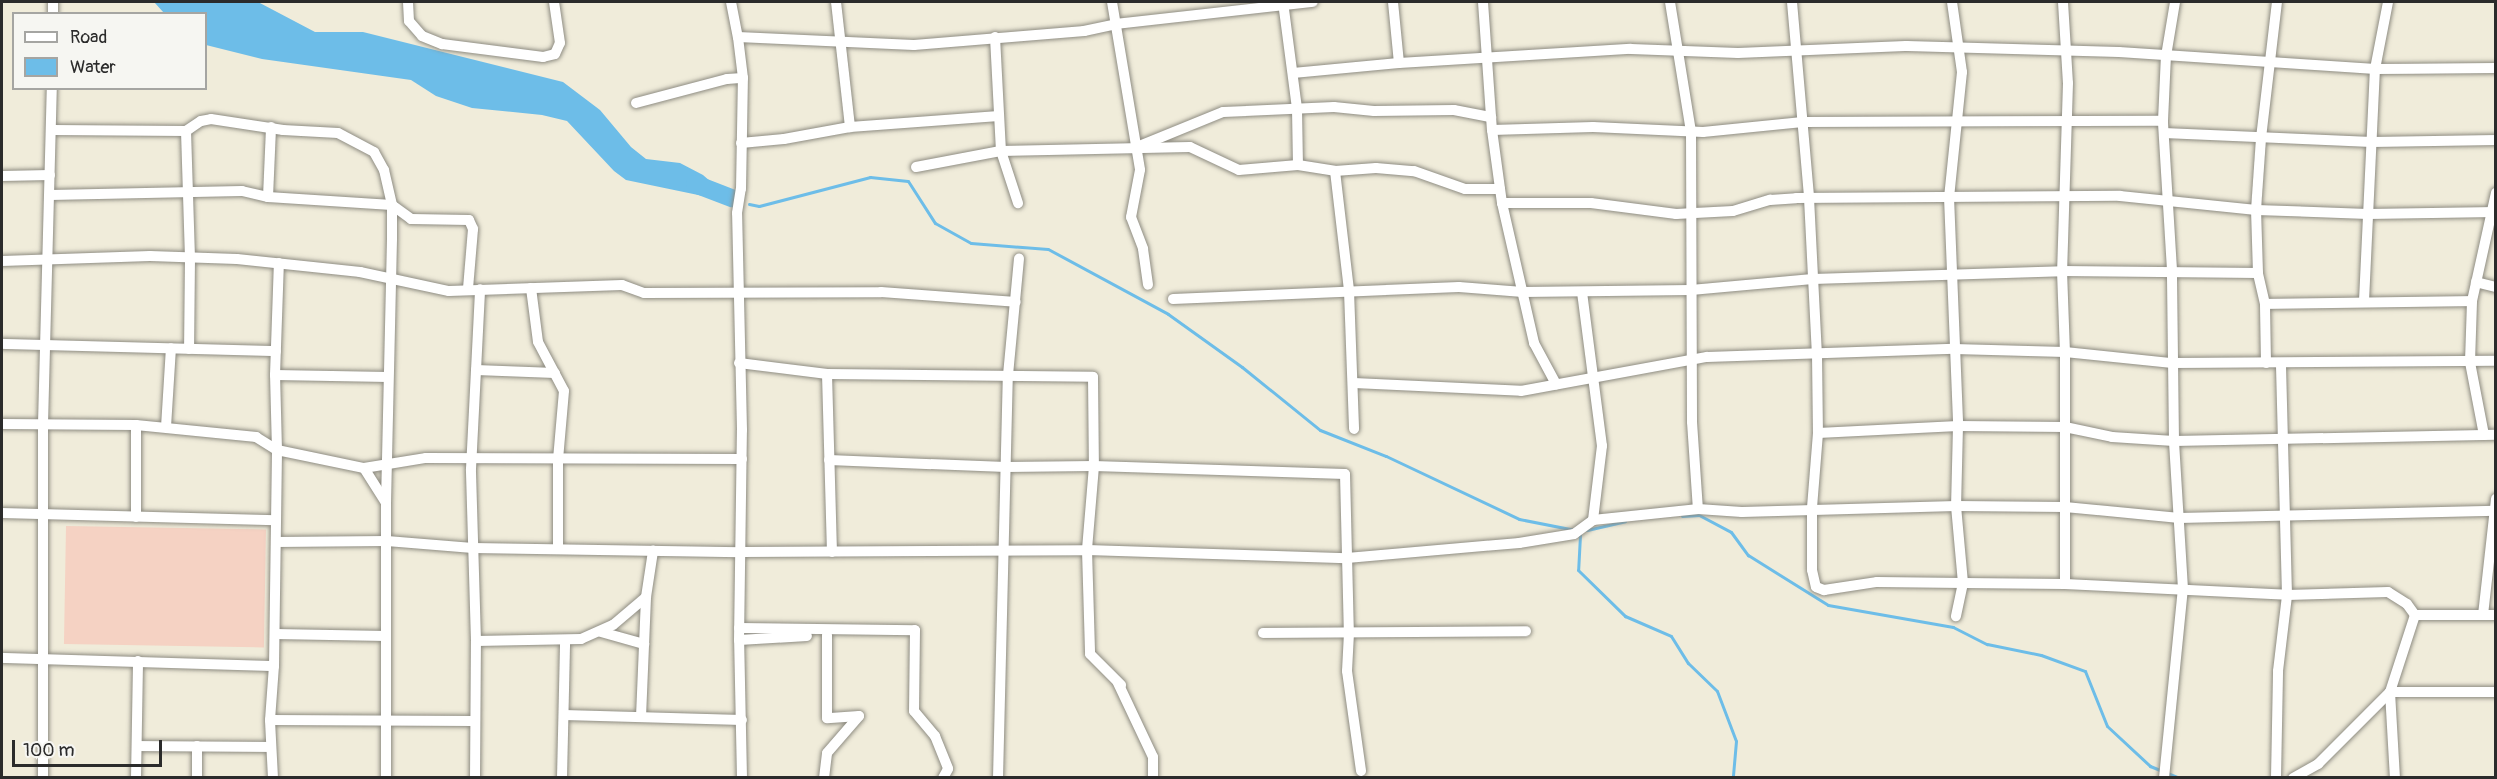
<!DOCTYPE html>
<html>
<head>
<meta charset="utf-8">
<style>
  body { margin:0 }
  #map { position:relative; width:2497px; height:779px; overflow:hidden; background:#f0ecda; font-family:Pangolin,sans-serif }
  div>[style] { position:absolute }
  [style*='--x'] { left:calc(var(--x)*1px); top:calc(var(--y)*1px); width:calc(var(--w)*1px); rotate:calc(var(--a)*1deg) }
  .built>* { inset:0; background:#f5d2c3; transform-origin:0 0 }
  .water>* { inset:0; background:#6dbde8 }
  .stream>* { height:3px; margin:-1.5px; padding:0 1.5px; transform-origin:1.5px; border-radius:1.5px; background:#6dbde8 }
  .river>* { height:18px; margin:-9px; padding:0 9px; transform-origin:9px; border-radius:9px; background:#6dbde8 }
  .roads { filter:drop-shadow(0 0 2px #8e8c82) drop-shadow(0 0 2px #8e8c82) }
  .minor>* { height:10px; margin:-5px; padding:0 5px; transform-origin:5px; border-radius:5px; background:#fff }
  span { translate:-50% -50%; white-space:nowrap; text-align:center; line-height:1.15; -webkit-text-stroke:6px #f6f6f2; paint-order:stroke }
  .frame { position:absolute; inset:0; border:3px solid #2b2b2b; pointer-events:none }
  .legend { position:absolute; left:12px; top:12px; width:195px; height:78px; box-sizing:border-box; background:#f6f6f2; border:2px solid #a5a5a2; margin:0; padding:8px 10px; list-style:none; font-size:18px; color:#2b2b2b }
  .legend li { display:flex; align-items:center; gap:12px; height:30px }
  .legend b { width:30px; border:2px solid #a5a5a2 }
  .scale { position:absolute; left:12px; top:740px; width:150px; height:27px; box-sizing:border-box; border:3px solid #2b2b2b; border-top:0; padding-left:8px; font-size:18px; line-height:21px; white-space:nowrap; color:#2b2b2b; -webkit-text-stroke:4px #f6f6f2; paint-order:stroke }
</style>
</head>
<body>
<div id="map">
  <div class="built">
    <i style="left:66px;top:526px;width:200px;height:118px;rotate:1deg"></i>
  </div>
  <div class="water">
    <i style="clip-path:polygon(154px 2px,258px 2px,315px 32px,363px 32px,563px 82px,600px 110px,631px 147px,646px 159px,680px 163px,703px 175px,711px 182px,715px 193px,703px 196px,626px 180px,614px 171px,567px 121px,542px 115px,472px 108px,436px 96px,411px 80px,262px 59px,206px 45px,206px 14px,164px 13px)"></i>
  </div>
  <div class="stream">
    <i style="--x:749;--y:204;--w:10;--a:11"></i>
    <i style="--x:759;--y:206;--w:115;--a:-14.6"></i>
    <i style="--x:870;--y:177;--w:38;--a:6"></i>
    <i style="--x:908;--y:181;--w:50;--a:57.3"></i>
    <i style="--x:935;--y:223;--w:41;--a:29.1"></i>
    <i style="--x:971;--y:243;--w:77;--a:4.5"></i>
    <i style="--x:1048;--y:249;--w:136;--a:28.4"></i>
    <i style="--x:1168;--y:314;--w:91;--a:35.6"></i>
    <i style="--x:1242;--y:367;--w:100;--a:38.9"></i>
    <i style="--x:1320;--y:430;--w:71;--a:21.5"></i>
    <i style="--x:1386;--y:456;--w:147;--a:25.3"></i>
    <i style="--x:1519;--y:519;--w:57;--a:11.1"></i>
    <i style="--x:1682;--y:516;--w:17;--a:-3"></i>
    <i style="--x:1699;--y:515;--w:36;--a:28"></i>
    <i style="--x:1731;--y:532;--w:29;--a:54"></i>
    <i style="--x:1748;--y:555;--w:94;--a:32"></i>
    <i style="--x:1828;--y:605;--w:127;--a:10"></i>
    <i style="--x:1953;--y:627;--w:38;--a:27"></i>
    <i style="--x:1987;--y:644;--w:55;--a:11.5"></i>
    <i style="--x:2041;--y:655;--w:47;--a:20"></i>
    <i style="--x:2085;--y:671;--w:59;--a:68.2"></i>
    <i style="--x:2107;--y:726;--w:59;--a:42.9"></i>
    <i style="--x:2150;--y:766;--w:31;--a:22"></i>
    <i style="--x:1587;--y:530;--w:39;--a:-13"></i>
    <i style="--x:1580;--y:535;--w:35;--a:93"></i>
    <i style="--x:1578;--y:570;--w:66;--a:44.4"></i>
    <i style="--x:1625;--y:616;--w:50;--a:23.5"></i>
    <i style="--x:1671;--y:636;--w:32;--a:58"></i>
    <i style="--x:1688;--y:663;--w:40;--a:44"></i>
    <i style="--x:1717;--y:691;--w:53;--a:69.2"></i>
    <i style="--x:1736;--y:741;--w:37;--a:95"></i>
  </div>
  <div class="river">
    <i style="--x:695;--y:184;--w:40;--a:21"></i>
  </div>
  <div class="roads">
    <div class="minor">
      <i style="--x:408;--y:2;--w:19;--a:87"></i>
      <i style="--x:409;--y:21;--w:20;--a:49"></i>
      <i style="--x:422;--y:36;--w:22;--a:22"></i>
      <i style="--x:442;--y:44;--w:102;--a:7.3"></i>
      <i style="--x:543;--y:57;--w:12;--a:-14"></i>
      <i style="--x:555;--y:54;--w:12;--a:-66"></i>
      <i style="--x:560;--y:43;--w:41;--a:-98.3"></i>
      <i style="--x:731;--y:2;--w:36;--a:79"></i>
      <i style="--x:836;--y:2;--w:126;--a:83.6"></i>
      <i style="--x:1112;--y:2;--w:170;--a:80.5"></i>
      <i style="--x:1140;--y:170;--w:48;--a:100.8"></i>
      <i style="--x:1131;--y:217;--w:34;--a:69"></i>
      <i style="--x:1143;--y:249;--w:36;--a:82"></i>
      <i style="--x:1283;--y:2;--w:108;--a:82.5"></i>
      <i style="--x:1297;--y:109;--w:56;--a:89"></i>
      <i style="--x:1393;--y:2;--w:61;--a:84.4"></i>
      <i style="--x:1483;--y:2;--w:128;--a:86"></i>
      <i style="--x:1492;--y:130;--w:74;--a:82.2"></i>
      <i style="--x:1502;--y:203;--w:144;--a:77.1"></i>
      <i style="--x:1534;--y:343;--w:47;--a:61.8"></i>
      <i style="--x:1670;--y:2;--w:132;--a:80.8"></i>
      <i style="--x:1691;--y:132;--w:290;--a:89.8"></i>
      <i style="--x:1692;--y:422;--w:87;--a:86.1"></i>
      <i style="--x:1792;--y:2;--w:197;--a:85"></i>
      <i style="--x:1809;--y:198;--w:156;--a:87.1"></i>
      <i style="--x:1817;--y:354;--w:79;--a:89.3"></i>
      <i style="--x:1818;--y:433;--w:75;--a:94.6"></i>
      <i style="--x:1812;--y:508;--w:62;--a:90"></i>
      <i style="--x:1812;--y:570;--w:17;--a:77"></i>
      <i style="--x:1816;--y:587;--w:9;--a:21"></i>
      <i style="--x:1824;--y:590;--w:54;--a:-8.6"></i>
      <i style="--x:1877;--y:582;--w:86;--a:0.7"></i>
      <i style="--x:1963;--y:583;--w:102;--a:0.6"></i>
      <i style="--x:2065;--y:584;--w:222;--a:2.8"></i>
      <i style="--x:2287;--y:595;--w:101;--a:-1.7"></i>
      <i style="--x:2388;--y:592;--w:22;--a:32"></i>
      <i style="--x:2407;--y:604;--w:14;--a:54"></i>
      <i style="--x:2415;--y:615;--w:81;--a:108"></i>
      <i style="--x:2390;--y:692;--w:86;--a:86.7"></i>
      <i style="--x:1952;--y:2;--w:71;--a:81.9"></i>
      <i style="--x:1962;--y:72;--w:126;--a:95.9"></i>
      <i style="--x:1949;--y:197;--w:229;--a:87.7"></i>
      <i style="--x:1958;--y:426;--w:80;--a:91.4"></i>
      <i style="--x:1956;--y:506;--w:77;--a:84.8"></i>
      <i style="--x:1963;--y:583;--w:34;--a:102"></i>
      <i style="--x:2063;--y:2;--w:81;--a:86.5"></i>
      <i style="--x:2068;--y:83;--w:188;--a:91.8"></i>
      <i style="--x:2062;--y:271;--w:81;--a:87.9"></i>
      <i style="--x:2065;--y:352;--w:232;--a:90"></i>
      <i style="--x:53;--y:14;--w:12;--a:-90"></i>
      <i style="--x:995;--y:37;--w:114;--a:87"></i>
      <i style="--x:1001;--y:151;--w:55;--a:71.9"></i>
      <i style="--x:1293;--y:73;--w:106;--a:-5.4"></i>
      <i style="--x:1399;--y:63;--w:232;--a:-3.5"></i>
      <i style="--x:1631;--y:49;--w:107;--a:2.1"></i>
      <i style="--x:1738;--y:53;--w:169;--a:-2.4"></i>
      <i style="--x:1907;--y:46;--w:212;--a:1.6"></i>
      <i style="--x:2119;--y:52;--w:257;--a:3.8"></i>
      <i style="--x:2375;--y:69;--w:121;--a:-0.5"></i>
      <i style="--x:636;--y:103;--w:94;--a:-14.8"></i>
      <i style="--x:727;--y:79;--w:16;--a:-4"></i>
      <i style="--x:52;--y:130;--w:134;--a:0.4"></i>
      <i style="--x:186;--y:131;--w:18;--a:-34"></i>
      <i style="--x:201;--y:121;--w:10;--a:-11"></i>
      <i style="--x:211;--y:119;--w:73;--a:8.7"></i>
      <i style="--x:283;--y:130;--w:55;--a:3.1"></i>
      <i style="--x:338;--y:133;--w:41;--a:27.8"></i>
      <i style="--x:374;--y:152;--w:21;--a:61"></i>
      <i style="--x:384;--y:170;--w:36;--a:77"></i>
      <i style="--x:392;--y:205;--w:34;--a:90"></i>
      <i style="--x:392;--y:239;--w:264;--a:91.3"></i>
      <i style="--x:386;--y:503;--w:275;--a:90"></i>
      <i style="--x:1492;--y:130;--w:101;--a:-1.7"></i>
      <i style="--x:1593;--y:127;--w:110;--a:2.6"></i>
      <i style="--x:1703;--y:132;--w:100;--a:-5.7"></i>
      <i style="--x:1803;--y:122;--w:360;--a:-0.2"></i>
      <i style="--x:186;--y:131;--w:127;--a:88.2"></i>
      <i style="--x:190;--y:258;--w:91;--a:90.6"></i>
      <i style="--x:2164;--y:133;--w:208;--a:2.5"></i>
      <i style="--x:2372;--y:142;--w:124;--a:-0.9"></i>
      <i style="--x:741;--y:143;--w:43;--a:-5.3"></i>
      <i style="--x:784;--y:139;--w:67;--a:-10.3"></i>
      <i style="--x:850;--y:127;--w:149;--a:-4.2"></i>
      <i style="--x:1142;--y:145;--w:87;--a:-22.2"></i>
      <i style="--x:1223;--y:112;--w:111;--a:-2.6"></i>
      <i style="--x:1334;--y:107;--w:40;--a:5.7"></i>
      <i style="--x:1374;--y:111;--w:80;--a:-0.7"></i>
      <i style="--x:1454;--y:110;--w:38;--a:11"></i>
      <i style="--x:916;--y:167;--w:86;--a:-10.7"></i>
      <i style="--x:1001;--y:151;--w:189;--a:-1.2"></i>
      <i style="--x:1190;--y:147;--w:54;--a:25.1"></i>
      <i style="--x:1239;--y:170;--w:59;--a:-4.8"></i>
      <i style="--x:1298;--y:165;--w:37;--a:9"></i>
      <i style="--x:1335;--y:171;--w:41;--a:-4.2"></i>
      <i style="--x:1376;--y:168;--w:38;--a:5"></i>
      <i style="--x:1414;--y:171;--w:54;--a:19.4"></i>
      <i style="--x:1465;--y:189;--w:35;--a:0"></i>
      <i style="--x:1335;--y:171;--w:121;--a:83.3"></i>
      <i style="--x:1349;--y:291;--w:138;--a:87.9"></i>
      <i style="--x:2;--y:176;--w:48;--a:-1.2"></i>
      <i style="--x:50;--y:195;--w:192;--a:-1.2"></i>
      <i style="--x:242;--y:191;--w:27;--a:13"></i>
      <i style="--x:268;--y:197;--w:124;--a:3.7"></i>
      <i style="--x:392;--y:205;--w:24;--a:36"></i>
      <i style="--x:411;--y:219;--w:58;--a:1"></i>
      <i style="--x:469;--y:220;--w:10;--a:66"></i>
      <i style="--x:473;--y:229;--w:60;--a:94.8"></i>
      <i style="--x:268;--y:197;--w:70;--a:-87.5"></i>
      <i style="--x:1502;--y:203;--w:89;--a:0"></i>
      <i style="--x:1591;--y:203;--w:86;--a:7.4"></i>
      <i style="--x:1676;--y:214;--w:57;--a:-3"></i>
      <i style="--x:1733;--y:211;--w:39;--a:-17"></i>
      <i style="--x:1770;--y:200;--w:26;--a:-4"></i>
      <i style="--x:1796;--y:198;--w:324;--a:-0.4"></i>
      <i style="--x:2120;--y:196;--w:137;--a:5.9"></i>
      <i style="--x:2256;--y:210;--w:112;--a:2"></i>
      <i style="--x:2368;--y:214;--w:128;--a:-0.9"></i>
      <i style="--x:2;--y:261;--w:148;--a:-1.9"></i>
      <i style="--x:150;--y:256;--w:87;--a:2"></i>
      <i style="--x:237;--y:259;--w:124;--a:6"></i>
      <i style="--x:360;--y:272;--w:91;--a:12.1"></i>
      <i style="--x:449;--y:291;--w:173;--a:-2"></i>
      <i style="--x:622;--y:285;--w:23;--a:20"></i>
      <i style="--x:644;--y:293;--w:237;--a:-0.2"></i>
      <i style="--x:881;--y:292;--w:135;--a:4.2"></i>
      <i style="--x:2476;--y:282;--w:21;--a:14"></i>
      <i style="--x:531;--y:288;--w:54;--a:82.6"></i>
      <i style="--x:538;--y:342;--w:55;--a:62"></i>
      <i style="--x:564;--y:391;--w:68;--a:95"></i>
      <i style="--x:558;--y:459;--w:89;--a:90"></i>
      <i style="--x:1173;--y:299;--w:286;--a:-2.4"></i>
      <i style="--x:1459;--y:287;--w:64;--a:4.5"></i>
      <i style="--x:1523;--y:292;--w:168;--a:-0.7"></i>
      <i style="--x:1691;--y:290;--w:122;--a:-5.2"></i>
      <i style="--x:1813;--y:279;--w:249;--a:-1.8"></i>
      <i style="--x:2062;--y:271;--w:196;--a:0.6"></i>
      <i style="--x:2364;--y:301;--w:232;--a:-87.3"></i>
      <i style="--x:2375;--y:69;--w:68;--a:-79"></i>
      <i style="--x:2265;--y:304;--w:207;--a:-0.8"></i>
      <i style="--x:2;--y:344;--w:274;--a:1.5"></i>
      <i style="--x:739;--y:363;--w:89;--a:7.1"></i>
      <i style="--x:827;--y:374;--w:266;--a:0.6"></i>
      <i style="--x:1093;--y:377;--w:89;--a:89.4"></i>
      <i style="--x:1094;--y:466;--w:84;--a:94.8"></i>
      <i style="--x:1087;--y:550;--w:104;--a:88.3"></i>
      <i style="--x:1090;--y:654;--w:44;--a:45"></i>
      <i style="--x:2266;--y:363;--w:59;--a:-91"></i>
      <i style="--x:2265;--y:304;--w:32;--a:-103"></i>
      <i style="--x:2258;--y:273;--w:63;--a:-91.8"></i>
      <i style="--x:2256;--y:210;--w:72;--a:-86"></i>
      <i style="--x:2261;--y:138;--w:137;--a:-83.3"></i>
      <i style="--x:476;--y:370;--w:79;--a:2.2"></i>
      <i style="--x:827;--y:374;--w:178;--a:88.4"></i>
      <i style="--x:275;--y:375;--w:113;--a:1"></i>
      <i style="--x:1354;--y:383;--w:167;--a:2.7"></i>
      <i style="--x:1521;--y:391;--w:189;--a:-10.4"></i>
      <i style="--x:1707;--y:357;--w:247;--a:-1.9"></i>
      <i style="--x:1954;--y:349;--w:111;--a:1.5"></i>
      <i style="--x:2065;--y:352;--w:108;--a:5.9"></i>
      <i style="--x:2172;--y:363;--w:324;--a:-0.4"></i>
      <i style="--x:2;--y:424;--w:134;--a:0.4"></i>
      <i style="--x:136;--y:425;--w:121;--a:5.7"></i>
      <i style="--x:256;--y:437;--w:25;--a:32"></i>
      <i style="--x:277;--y:450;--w:89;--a:11.7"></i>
      <i style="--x:364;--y:468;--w:41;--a:57.8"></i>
      <i style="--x:136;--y:425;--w:92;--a:90"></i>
      <i style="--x:166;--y:427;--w:79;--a:-86.4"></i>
      <i style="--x:1818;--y:433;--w:140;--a:-2.9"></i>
      <i style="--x:1958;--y:426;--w:107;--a:0.5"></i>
      <i style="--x:2065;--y:427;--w:48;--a:12"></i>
      <i style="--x:2112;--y:437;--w:62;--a:3.7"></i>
      <i style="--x:2174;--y:441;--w:322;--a:-1.1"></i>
      <i style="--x:2484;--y:435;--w:74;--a:-100.9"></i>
      <i style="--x:2470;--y:362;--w:61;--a:-88.1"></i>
      <i style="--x:2472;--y:301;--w:111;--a:-77.5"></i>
      <i style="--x:829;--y:460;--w:177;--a:2.3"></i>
      <i style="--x:1006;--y:467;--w:88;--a:-0.7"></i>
      <i style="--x:1094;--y:466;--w:251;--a:1.8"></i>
      <i style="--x:1345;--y:474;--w:159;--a:88.6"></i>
      <i style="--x:1349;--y:633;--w:38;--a:93"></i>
      <i style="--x:1347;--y:671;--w:101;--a:82"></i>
      <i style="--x:364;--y:468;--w:63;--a:-9.2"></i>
      <i style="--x:426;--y:458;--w:316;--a:0.2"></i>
      <i style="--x:2;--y:513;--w:274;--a:1.5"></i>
      <i style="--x:1593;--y:520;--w:106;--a:-6"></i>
      <i style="--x:1698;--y:509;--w:44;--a:3.9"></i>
      <i style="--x:1742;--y:512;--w:214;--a:-1.6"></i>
      <i style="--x:1956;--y:506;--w:109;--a:0.5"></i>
      <i style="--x:2065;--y:507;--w:115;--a:5.5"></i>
      <i style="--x:2179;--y:518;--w:317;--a:-1.3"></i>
      <i style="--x:276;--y:542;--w:111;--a:-0.5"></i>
      <i style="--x:387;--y:541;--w:86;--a:4.7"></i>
      <i style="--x:473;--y:548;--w:268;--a:0.9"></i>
      <i style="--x:741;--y:552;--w:346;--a:-0.3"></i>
      <i style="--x:1087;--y:550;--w:260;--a:1.8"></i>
      <i style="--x:1347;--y:558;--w:173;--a:-5"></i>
      <i style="--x:1519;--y:543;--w:56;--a:-9.3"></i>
      <i style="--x:1574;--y:534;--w:24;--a:-36"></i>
      <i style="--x:1593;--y:520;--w:75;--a:-83.1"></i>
      <i style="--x:1602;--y:446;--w:155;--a:-97.4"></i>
      <i style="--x:2415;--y:615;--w:81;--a:0"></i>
      <i style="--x:2483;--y:615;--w:117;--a:-83.6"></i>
      <i style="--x:739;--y:628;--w:176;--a:0.7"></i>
      <i style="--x:915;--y:630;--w:81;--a:90.7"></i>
      <i style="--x:914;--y:711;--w:33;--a:50"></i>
      <i style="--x:935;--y:736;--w:35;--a:68"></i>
      <i style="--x:948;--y:769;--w:10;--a:119"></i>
      <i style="--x:601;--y:632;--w:45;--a:15.6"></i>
      <i style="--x:1263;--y:633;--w:263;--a:-0.4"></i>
      <i style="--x:275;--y:634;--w:111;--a:1"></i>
      <i style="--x:739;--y:640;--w:68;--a:-3.4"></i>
      <i style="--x:476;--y:641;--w:105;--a:-1.1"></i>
      <i style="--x:581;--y:639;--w:35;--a:-24"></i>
      <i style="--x:613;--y:625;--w:43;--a:-40.3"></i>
      <i style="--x:2;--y:658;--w:272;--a:1.7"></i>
      <i style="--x:1118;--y:683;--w:82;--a:64.7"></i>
      <i style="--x:1153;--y:757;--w:21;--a:90"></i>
      <i style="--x:564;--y:715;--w:178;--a:1.6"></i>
      <i style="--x:641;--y:717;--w:120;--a:-87.6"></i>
      <i style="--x:646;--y:597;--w:47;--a:-81.3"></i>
      <i style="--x:270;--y:720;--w:204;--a:0.3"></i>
      <i style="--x:137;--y:746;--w:134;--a:0.4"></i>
      <i style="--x:43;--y:778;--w:354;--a:-90"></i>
      <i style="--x:43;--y:424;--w:336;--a:-88.5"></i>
      <i style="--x:136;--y:778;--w:117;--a:-89"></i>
      <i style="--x:197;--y:778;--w:32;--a:-90"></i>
      <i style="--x:273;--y:778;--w:58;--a:-93"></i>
      <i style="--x:270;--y:720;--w:54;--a:-85.8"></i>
      <i style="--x:274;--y:666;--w:216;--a:-89.2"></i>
      <i style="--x:277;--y:450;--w:75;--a:-91.5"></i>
      <i style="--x:275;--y:375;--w:112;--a:-88"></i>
      <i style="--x:475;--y:778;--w:137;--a:-89.6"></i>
      <i style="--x:476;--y:641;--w:172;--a:-91.7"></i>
      <i style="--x:471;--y:469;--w:180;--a:-87.1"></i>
      <i style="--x:562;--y:778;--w:137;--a:-88.7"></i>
      <i style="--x:742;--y:778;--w:138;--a:-91.2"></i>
      <i style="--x:739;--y:640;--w:210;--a:-89.2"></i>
      <i style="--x:742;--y:430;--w:217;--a:-91.3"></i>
      <i style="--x:737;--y:213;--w:24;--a:-81"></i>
      <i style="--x:741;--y:189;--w:111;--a:-89"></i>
      <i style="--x:743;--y:78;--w:41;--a:-97"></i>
      <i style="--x:738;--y:37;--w:176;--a:2.6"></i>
      <i style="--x:914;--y:45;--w:171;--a:-4.7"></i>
      <i style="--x:1084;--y:31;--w:33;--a:-12"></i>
      <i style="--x:1116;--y:24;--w:198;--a:-6.4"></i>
      <i style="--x:824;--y:778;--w:25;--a:-83"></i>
      <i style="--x:827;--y:753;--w:49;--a:-49.1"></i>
      <i style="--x:859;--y:716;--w:32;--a:176"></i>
      <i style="--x:827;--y:718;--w:83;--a:-90"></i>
      <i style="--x:998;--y:778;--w:403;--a:-88.6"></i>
      <i style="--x:1008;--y:375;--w:117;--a:-84.6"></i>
      <i style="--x:2164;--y:778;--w:190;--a:-84.3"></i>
      <i style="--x:2183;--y:589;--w:148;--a:-93.5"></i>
      <i style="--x:2174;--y:441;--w:171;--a:-90.7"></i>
      <i style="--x:2172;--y:270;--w:149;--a:-93.5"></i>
      <i style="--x:2163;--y:121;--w:65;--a:-87.4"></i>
      <i style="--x:2166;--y:56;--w:55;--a:-80.5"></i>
      <i style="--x:2276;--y:778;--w:107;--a:-88.9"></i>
      <i style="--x:2278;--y:671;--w:77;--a:-83.2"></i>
      <i style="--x:2287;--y:595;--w:232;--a:-91.5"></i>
      <i style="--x:2293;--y:778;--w:29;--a:-29"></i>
      <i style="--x:2318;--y:764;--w:102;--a:-45"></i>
      <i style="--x:2390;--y:692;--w:106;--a:0"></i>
    </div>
  </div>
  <div class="frame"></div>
  <ul class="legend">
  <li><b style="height:8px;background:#fff"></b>Road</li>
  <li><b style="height:16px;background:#6dbde8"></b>Water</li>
  </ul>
  <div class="scale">100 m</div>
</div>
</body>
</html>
